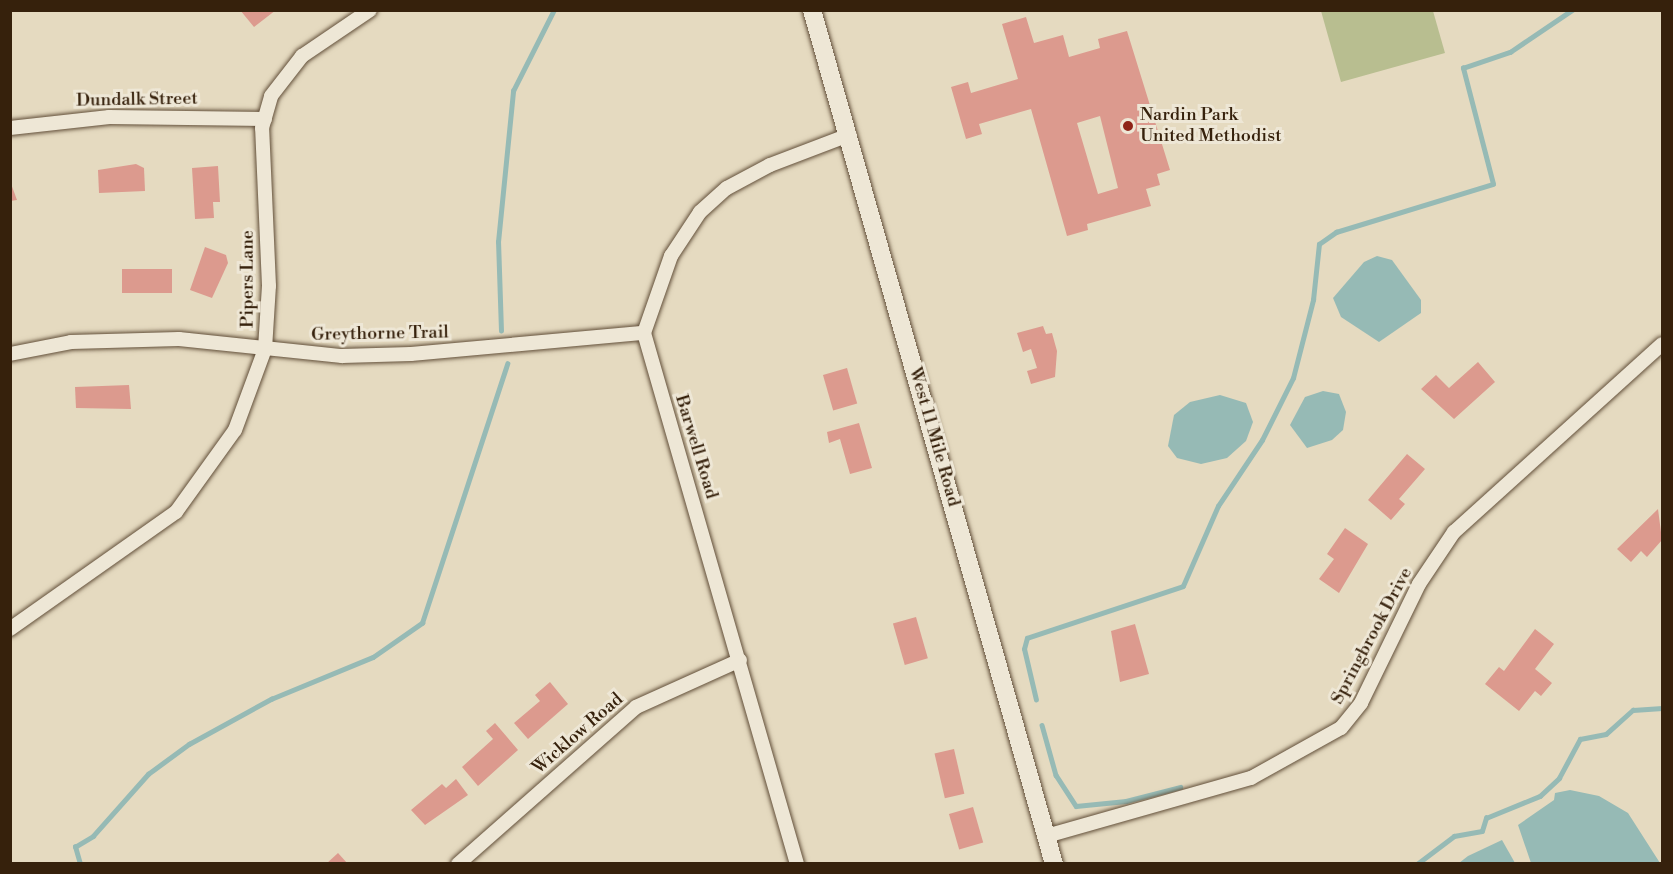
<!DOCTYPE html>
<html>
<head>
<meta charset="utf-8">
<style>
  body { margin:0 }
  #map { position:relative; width:1673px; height:874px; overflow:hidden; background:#e5dac0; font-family:"Libre Bodoni",serif }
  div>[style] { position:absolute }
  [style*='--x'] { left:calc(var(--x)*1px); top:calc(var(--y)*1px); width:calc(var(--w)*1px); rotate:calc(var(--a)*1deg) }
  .green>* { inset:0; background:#b8be90 }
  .water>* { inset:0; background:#96bab5 }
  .stream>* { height:4.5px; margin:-2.25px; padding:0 2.25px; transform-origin:2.25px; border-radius:2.25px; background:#96bab5 }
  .building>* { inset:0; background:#dc9a8e; transform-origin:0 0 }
  .roads { filter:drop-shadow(0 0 2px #624f39) drop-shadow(0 0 2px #624f39) }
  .street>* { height:14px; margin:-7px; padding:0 7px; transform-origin:7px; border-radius:7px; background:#eee7d6 }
  .secondary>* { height:18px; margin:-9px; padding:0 9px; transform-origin:9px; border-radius:9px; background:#eee7d6 }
  .dots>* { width:16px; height:16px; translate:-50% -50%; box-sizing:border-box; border:3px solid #eee7d6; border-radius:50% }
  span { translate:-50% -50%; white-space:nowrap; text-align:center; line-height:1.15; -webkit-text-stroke:6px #eee7d6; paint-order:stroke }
  .street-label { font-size:18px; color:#36210c }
  .poi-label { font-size:18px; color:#36210c }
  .left { translate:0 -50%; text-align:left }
  .frame { position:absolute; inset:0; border:12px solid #36210c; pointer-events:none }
</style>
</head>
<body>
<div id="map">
  <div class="green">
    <i style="clip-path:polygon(1321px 11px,1433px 11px,1445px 53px,1341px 82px)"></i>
  </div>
  <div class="water">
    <i style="clip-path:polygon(1377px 256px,1392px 260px,1421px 300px,1421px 313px,1379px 342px,1341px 317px,1333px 298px,1364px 262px)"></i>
    <i style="clip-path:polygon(1323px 391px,1339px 394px,1346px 412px,1343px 430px,1332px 440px,1307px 448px,1290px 425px,1305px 397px)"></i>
    <i style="clip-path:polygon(1220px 395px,1246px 403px,1253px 422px,1246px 441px,1227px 458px,1201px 464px,1177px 458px,1168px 446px,1174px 415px,1190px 402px)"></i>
    <i style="clip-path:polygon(1570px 790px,1599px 796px,1628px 813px,1660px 863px,1531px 863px,1518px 825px,1554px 800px,1555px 793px)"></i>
    <i style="clip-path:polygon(1502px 840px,1515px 863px,1459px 863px,1468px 856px)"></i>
  </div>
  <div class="stream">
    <i style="--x:501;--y:331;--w:89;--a:-91.9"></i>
    <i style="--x:498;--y:242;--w:152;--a:-84.3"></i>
    <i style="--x:513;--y:91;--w:91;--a:-63.2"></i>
    <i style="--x:1036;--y:700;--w:52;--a:-103.2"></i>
    <i style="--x:1024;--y:649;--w:11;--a:-75"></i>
    <i style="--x:1027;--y:638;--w:164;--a:-18.4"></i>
    <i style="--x:1183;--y:586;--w:87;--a:-66.4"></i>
    <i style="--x:1218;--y:506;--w:79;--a:-56.3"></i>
    <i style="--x:1262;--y:440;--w:69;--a:-63.4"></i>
    <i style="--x:1293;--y:378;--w:81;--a:-75.6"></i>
    <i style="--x:1313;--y:300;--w:56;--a:-83.9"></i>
    <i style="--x:1319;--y:244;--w:21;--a:-35"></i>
    <i style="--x:1336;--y:232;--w:164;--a:-17"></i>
    <i style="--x:1493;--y:184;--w:120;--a:-104.5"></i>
    <i style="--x:1463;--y:68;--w:50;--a:-18.8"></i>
    <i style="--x:1510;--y:52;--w:75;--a:-34.1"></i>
    <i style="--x:1042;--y:725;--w:52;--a:74.4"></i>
    <i style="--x:1056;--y:775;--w:37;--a:57"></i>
    <i style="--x:1076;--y:806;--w:50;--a:-5.7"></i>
    <i style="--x:1126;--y:801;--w:56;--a:-14.5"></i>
    <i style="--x:80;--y:864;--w:18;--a:-106"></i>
    <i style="--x:75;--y:847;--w:21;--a:-31"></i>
    <i style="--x:93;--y:836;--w:83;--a:-48.4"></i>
    <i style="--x:148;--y:774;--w:51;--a:-36.2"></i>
    <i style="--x:189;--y:744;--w:94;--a:-28.8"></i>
    <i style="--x:271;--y:699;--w:110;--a:-22.4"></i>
    <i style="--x:373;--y:657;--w:60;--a:-34.8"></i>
    <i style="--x:422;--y:623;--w:273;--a:-71.8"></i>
    <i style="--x:1417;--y:864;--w:46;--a:-37.1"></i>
    <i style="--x:1454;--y:836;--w:28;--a:-10"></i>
    <i style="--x:1482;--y:831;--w:14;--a:-73"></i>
    <i style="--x:1486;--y:818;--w:58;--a:-22.2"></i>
    <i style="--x:1540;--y:796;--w:26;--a:-43"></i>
    <i style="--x:1559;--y:778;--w:44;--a:-61.7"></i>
    <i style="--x:1580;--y:739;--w:26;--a:-11"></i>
    <i style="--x:1606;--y:734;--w:36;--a:-42"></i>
    <i style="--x:1633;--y:710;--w:29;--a:-4"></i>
  </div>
  <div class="building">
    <i style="clip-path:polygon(240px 10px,276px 10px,254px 27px)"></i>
    <i style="clip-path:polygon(evenodd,1026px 17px,1034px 43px,1063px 35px,1069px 57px,1100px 48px,1098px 39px,1127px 31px,1170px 170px,1157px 174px,1160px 185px,1146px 189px,1151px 206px,1087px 224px,1088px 230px,1067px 236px,1031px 109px,979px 124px,982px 134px,966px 139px,951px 87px,968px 82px,971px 93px,1018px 79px,1002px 24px,1026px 17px,1100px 116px,1118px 188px,1098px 194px,1077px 123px,1100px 116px)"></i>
    <i style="clip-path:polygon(136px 164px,144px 168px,145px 191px,99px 193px,98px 170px)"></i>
    <i style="clip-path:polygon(218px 166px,220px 202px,213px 202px,214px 218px,195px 219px,192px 168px)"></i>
    <i style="clip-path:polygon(10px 181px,17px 200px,10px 201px)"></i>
    <i style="clip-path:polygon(205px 247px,226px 255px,228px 263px,212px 298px,190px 290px)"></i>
    <i style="left:122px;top:269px;width:50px;height:24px"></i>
    <i style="clip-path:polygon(1043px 326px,1046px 334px,1052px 333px,1057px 351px,1055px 377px,1031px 384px,1027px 371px,1037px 368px,1031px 349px,1023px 352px,1017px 333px)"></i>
    <i style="clip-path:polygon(1478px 362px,1495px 382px,1454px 419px,1421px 389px,1436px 375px,1449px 388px)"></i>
    <i style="left:847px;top:368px;width:37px;height:25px;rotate:74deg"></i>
    <i style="clip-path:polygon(129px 385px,131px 409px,76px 408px,75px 387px)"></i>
    <i style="clip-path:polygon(859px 423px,872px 468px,850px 474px,840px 439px,829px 443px,827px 432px)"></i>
    <i style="clip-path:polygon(1407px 454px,1425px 469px,1399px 499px,1405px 504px,1391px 520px,1368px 500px)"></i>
    <i style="clip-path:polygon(1658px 509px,1662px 540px,1647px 557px,1641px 551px,1631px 562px,1617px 549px)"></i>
    <i style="clip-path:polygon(1345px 528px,1368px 544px,1339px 593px,1319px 579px,1334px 559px,1327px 554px)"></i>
    <i style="left:916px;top:617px;width:43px;height:24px;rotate:74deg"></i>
    <i style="clip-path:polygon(1135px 624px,1149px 674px,1120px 682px,1111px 631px)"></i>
    <i style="clip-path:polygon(1535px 629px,1554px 644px,1535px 669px,1552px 683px,1541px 696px,1535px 691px,1519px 711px,1485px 684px,1499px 667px,1504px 671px)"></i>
    <i style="clip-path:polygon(550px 682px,568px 704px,528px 739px,514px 723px,540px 701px,535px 695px)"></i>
    <i style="clip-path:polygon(495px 723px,518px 750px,478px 786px,462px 767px,493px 739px,486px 731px)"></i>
    <i style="left:954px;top:749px;width:46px;height:20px;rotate:77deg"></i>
    <i style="clip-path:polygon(456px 779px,468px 795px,425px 825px,411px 810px,442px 784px,446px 788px)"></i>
    <i style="left:973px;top:807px;width:37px;height:25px;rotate:74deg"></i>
    <i style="clip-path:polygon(338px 853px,348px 864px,326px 864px)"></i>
  </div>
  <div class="roads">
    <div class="street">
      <i style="--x:10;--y:128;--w:100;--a:-6.3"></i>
      <i style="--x:109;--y:117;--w:156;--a:0.7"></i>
      <i style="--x:10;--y:354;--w:62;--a:-11.1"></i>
      <i style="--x:71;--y:342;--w:108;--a:-1.6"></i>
      <i style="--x:179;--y:339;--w:164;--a:6"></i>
      <i style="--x:342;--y:356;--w:69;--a:-1.7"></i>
      <i style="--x:411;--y:354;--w:234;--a:-5.2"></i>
      <i style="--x:10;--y:629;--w:203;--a:-35.2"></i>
      <i style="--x:176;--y:512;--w:101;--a:-54.3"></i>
      <i style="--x:235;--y:430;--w:86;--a:-69.7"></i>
      <i style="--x:265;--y:349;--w:63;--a:-86.4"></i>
      <i style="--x:269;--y:286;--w:158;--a:-92.5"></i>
      <i style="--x:262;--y:128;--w:33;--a:-74"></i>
      <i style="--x:271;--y:96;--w:51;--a:-52.2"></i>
      <i style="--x:302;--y:56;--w:82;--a:-34.1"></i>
      <i style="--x:1046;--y:836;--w:213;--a:-15.8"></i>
      <i style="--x:1251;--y:778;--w:103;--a:-29.1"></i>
      <i style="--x:1341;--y:728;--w:32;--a:-51"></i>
      <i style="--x:1361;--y:703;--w:132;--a:-64"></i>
      <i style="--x:1419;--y:584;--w:63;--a:-56.1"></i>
      <i style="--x:1454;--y:532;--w:280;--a:-42.1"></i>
      <i style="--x:458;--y:864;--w:237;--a:-41.4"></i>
      <i style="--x:636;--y:707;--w:114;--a:-24.3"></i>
      <i style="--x:797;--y:864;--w:553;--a:-106.07"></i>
      <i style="--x:644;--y:333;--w:82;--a:-70.7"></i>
      <i style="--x:671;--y:256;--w:53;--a:-56.6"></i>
      <i style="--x:700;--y:212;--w:36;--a:-42"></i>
      <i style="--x:727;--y:188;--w:49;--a:-28.1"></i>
      <i style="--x:770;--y:165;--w:85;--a:-20.8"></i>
    </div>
    <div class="secondary">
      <i style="--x:812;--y:10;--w:888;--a:74.18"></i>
    </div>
  </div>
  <div class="dots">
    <i style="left:1128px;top:126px;background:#8f2418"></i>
  </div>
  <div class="street-label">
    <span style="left:137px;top:100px;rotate:-1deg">Dundalk Street</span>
    <span style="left:248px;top:279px;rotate:-90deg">Pipers Lane</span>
    <span style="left:380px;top:334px;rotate:-1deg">Greythorne Trail</span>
    <span style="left:934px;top:437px;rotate:74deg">West 11 Mile Road</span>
    <span style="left:696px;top:447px;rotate:73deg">Barwell Road</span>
    <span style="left:1372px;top:636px;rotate:-62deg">Springbrook Drive</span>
    <span style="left:578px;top:734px;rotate:-41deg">Wicklow Road</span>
  </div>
  <div class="poi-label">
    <span class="left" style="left:1140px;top:126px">Nardin Park<br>United Methodist</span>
  </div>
  <div class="frame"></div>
</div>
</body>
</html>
